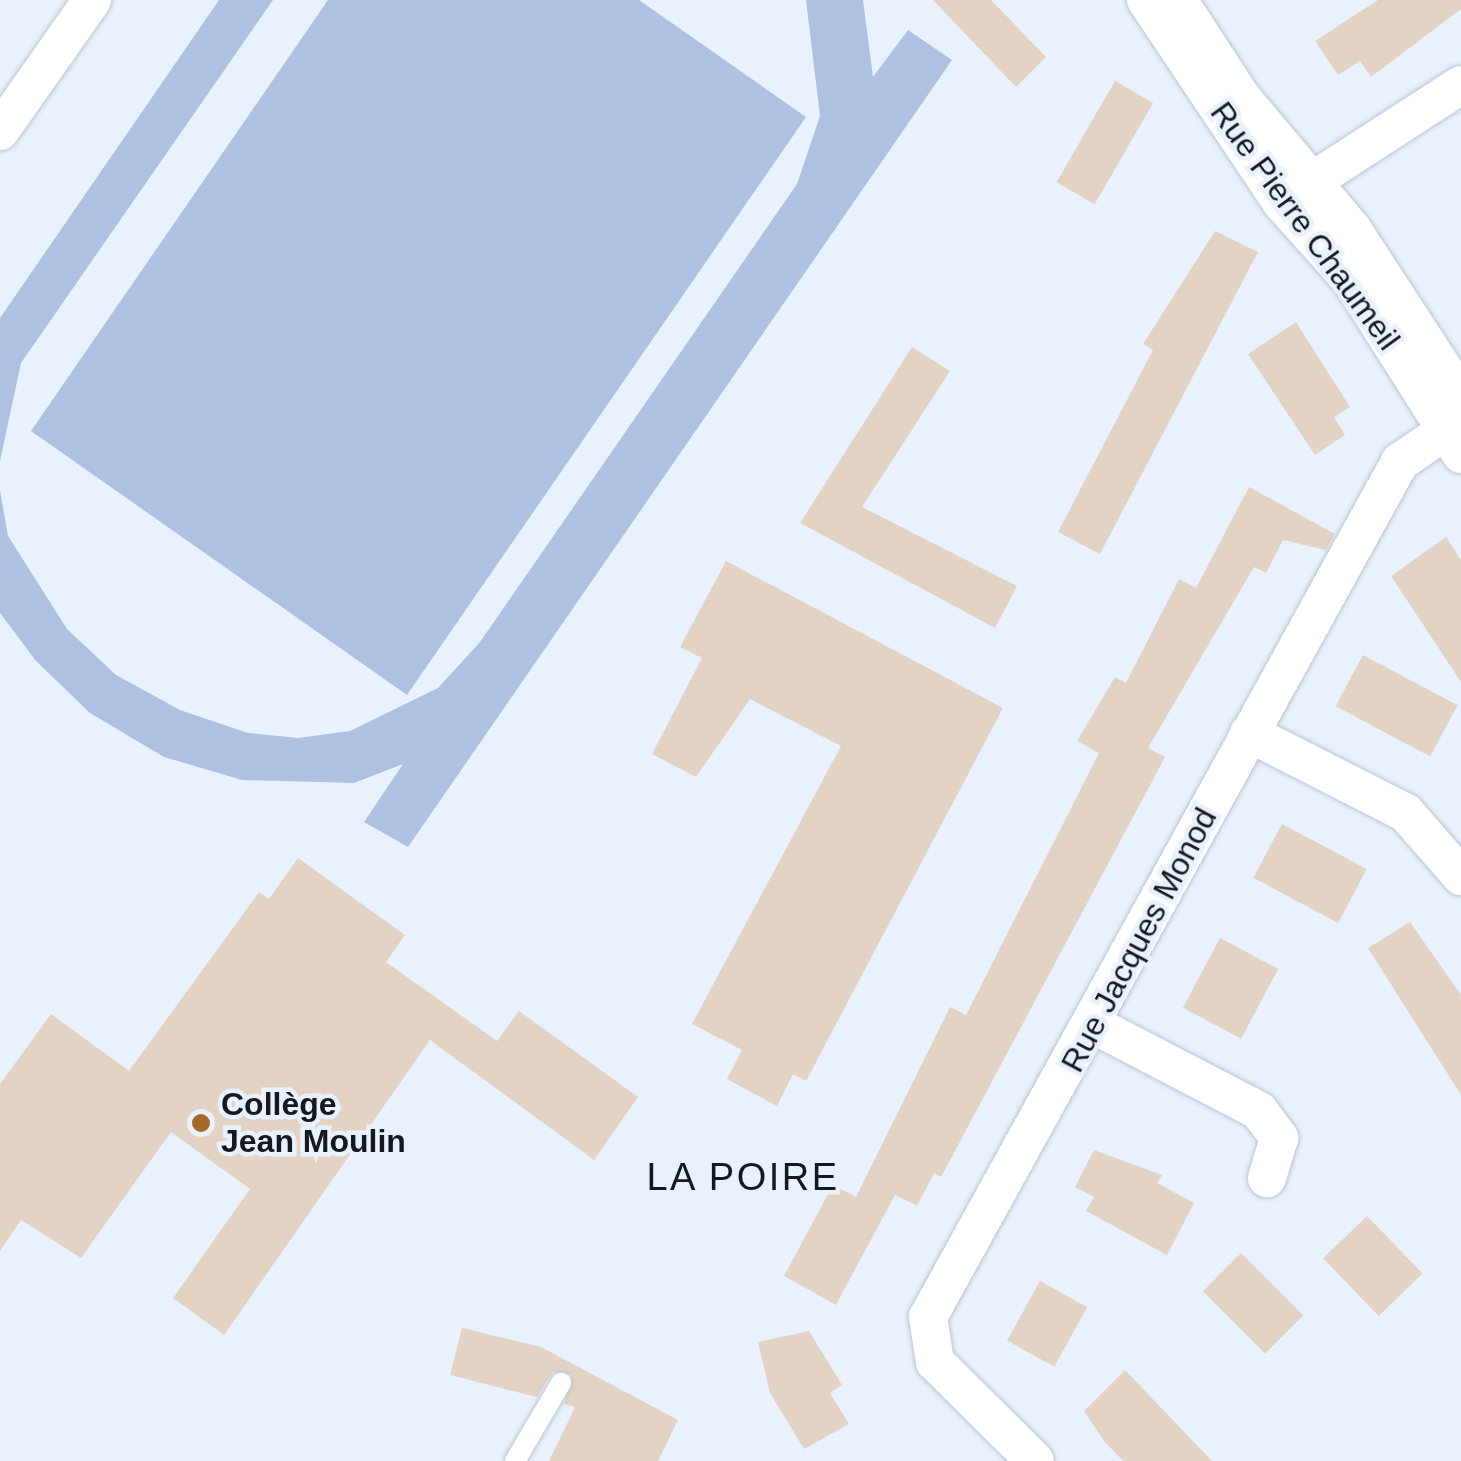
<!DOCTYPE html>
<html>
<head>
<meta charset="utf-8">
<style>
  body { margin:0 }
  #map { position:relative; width:1461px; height:1461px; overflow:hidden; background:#e9f1fe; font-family:Arial,sans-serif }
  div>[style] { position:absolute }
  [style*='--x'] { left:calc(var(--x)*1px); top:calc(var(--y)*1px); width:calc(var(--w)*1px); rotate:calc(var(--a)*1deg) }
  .green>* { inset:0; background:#afc1e0 }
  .building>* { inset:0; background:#e2d3c5; transform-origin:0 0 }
  .roads { filter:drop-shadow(0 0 2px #bbc5d5) drop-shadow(0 0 2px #bbc5d5) }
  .lane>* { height:20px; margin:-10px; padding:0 10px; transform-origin:10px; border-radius:10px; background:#fff }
  .street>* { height:38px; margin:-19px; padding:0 19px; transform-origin:19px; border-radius:19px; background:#fff }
  .dots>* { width:28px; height:28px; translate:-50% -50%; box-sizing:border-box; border:5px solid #e9f1fe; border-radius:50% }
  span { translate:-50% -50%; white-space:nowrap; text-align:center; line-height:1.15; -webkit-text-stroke:9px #e9f1fe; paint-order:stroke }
  .street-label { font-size:32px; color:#15181e }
  .poi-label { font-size:32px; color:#15181e; font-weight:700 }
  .left { translate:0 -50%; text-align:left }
  .quarter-label { font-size:38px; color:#15181e; letter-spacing:2.5px }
</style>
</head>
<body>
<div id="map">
  <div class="green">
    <i style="clip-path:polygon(219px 0,273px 0,21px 363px,0 461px,0 318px)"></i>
    <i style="clip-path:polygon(328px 0,639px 0,806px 117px,407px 695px,31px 431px)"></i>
    <i style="clip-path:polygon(806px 0,863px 0,873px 77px,908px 30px,952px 60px,408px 847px,364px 822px,403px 764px,354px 783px,242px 780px,164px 757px,90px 713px,36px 661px,0 613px,0 490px,8px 536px,67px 629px,116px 675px,180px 710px,248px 733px,298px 738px,350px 731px,438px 688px,480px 642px,797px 184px,820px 116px)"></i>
  </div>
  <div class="building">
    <i style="clip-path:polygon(933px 0,991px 0,1046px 57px,1016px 87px)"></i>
    <i style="clip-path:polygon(1378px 0,1461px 0,1461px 9px,1371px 77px,1360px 61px,1338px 75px,1315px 41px)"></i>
    <i style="left:1115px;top:81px;width:44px;height:117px;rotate:30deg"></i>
    <i style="clip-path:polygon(1215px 231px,1258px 252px,1100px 554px,1058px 532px,1153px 350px,1143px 344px)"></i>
    <i style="clip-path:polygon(1296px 322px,1350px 407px,1334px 417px,1345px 435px,1315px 455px,1248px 354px)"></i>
    <i style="clip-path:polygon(912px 347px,950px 371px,862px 507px,1017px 586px,995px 628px,800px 523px)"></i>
    <i style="clip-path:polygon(1249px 487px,1335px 534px,1326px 550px,1283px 540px,1266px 573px,1254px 567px,1148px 748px,1165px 757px,941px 1177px,934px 1173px,917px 1206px,895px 1195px,836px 1305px,784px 1276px,833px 1185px,856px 1197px,950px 1007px,966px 1015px,1099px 753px,1077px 741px,1115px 677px,1126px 683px,1179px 579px,1196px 588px)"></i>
    <i style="clip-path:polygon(1446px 537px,1461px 560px,1461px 682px,1391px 576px)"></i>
    <i style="clip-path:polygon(726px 561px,1003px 708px,806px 1081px,793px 1074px,777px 1106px,727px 1079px,742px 1050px,692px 1024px,841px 746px,750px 699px,696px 777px,652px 754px,702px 658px,680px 647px)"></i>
    <i style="left:1363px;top:655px;width:107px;height:58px;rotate:28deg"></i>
    <i style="left:1282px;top:824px;width:96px;height:61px;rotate:28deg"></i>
    <i style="clip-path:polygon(298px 858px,405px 935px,386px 962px,497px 1041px,519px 1011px,638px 1097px,594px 1160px,430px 1040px,224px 1335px,173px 1298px,250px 1189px,171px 1132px,81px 1258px,21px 1220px,0 1251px,0 1084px,51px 1014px,129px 1071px,259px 892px,269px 899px)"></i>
    <i style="clip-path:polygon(1410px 922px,1461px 995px,1461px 1095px,1368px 948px)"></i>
    <i style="left:1220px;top:938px;width:66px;height:79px;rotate:28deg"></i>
    <i style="clip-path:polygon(1094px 1150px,1162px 1175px,1157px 1183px,1194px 1203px,1167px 1255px,1086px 1211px,1094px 1197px,1075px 1187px)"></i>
    <i style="left:1367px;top:1216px;width:80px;height:61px;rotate:46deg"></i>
    <i style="left:1241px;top:1253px;width:88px;height:54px;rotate:45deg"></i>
    <i style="left:1040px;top:1281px;width:54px;height:68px;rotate:29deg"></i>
    <i style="clip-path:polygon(462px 1328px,541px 1347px,678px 1420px,658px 1461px,549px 1461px,575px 1407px,564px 1404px,572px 1375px,553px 1372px,537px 1397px,450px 1375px)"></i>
    <i style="clip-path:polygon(809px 1331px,842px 1385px,830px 1393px,849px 1424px,804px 1449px,770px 1393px,758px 1342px)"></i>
    <i style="clip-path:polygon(1125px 1370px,1212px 1461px,1123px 1461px,1104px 1441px,1084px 1411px)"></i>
  </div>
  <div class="roads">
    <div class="lane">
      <i style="--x:515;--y:1461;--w:91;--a:-59.5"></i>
    </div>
    <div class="street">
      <i style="--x:1146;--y:0;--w:243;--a:56.2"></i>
      <i style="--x:1281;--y:202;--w:105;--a:48.1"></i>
      <i style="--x:1351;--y:280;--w:206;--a:57.7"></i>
      <i style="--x:1178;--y:0;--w:117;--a:56.9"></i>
      <i style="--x:1242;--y:98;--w:171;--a:50"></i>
      <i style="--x:1352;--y:229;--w:199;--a:56.9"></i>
      <i style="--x:0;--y:131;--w:160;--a:-54.9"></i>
      <i style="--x:1291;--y:195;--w:202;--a:-32.9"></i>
      <i style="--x:1249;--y:733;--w:176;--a:27"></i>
      <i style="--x:1406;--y:813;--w:84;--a:48.9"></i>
      <i style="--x:1096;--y:1026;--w:184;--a:27.5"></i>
      <i style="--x:1259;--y:1111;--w:34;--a:53"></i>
      <i style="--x:1279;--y:1138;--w:42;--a:106.7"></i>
      <i style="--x:1035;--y:1461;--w:141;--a:-135.3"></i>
      <i style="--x:935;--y:1362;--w:46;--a:-98.8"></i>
      <i style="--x:928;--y:1317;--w:977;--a:-61.1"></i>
      <i style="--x:1400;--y:462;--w:74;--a:-34.5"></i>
    </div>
  </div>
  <div class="dots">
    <i style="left:201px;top:1123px;background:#a4692a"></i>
  </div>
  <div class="street-label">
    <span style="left:1305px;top:226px;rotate:54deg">Rue Pierre Chaumeil</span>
    <span style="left:1139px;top:940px;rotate:-62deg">Rue Jacques Monod</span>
  </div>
  <div class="poi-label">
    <span class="left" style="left:221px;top:1123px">Collège<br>Jean Moulin</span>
  </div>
  <div class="quarter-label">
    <span style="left:743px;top:1178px">LA POIRE</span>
  </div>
</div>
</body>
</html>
